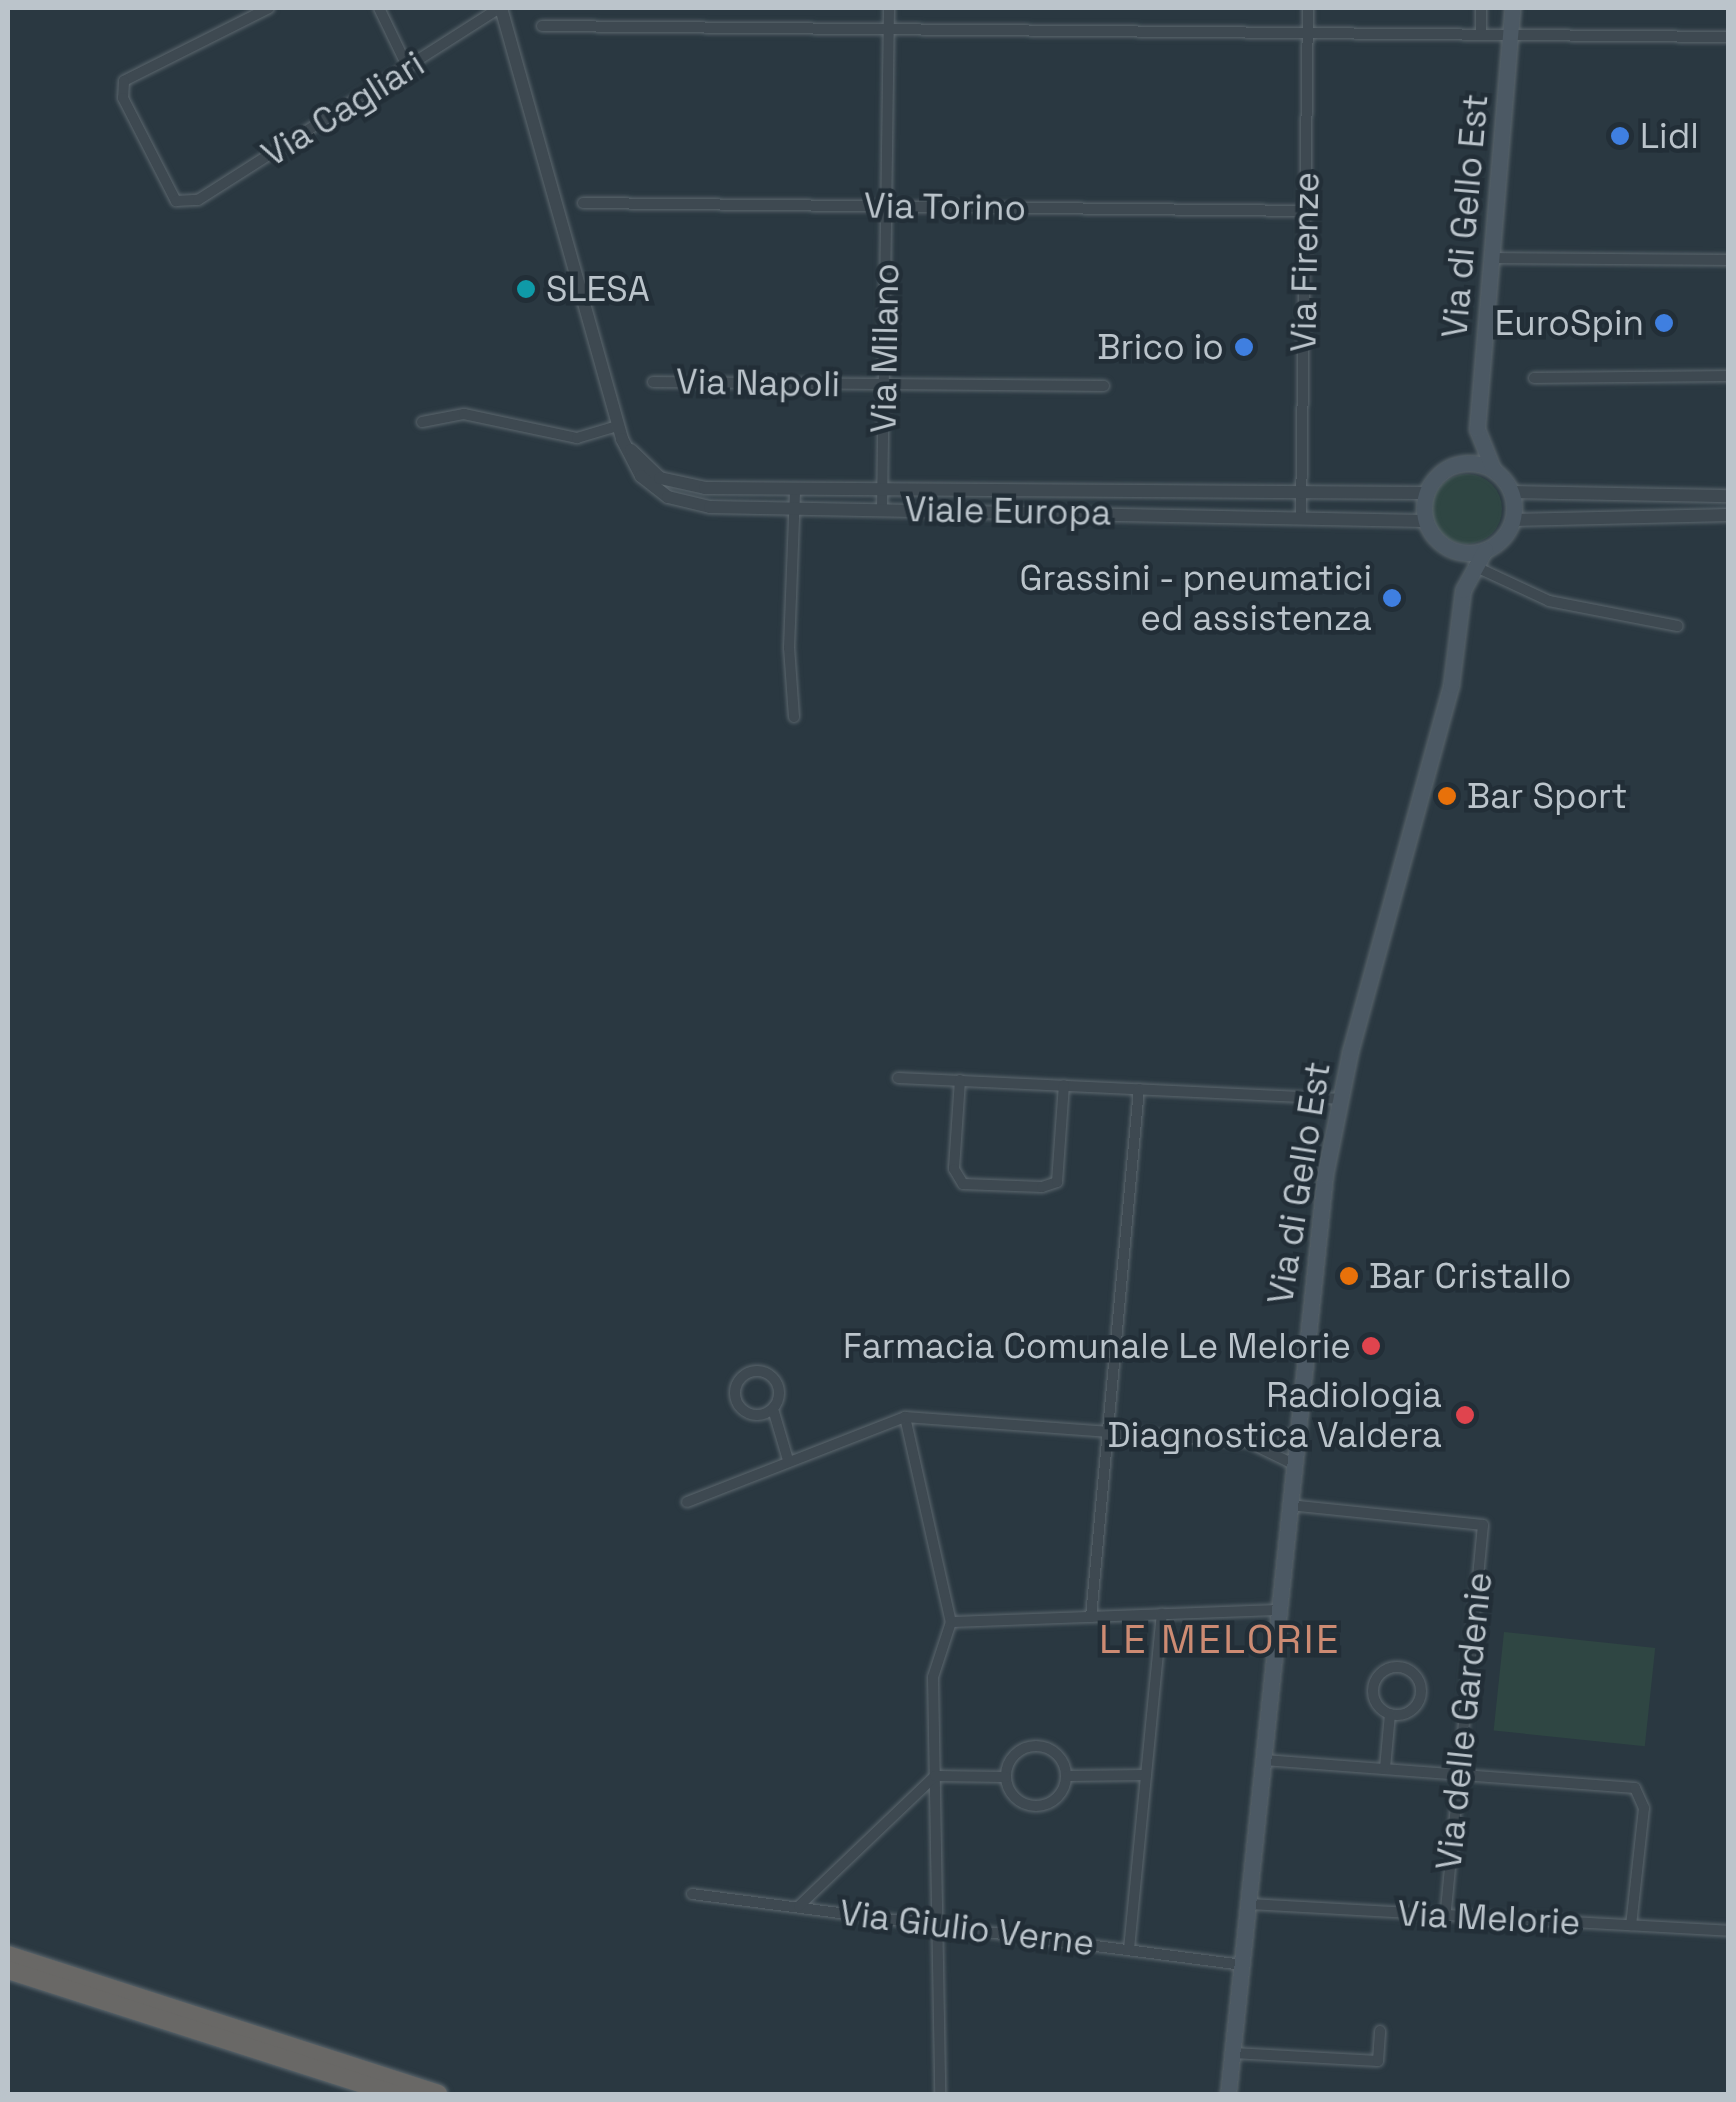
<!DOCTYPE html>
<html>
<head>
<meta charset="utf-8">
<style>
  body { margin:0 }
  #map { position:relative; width:1736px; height:2102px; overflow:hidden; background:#2a3841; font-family:"Space Grotesk",sans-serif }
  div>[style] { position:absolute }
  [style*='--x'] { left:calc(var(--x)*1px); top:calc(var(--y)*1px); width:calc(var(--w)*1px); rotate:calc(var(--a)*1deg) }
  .green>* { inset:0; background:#2f4643; transform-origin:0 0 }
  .round { border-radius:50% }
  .roads { filter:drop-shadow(0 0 2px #5c676e) drop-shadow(0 0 2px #5c676e) }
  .minor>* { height:10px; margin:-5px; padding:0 5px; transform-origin:5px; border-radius:5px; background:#3e4951 }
  .minor>.ring { margin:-5px; padding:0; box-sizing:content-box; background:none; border:10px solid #3e4951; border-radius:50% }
  .tertiary>* { height:12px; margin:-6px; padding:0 6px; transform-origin:6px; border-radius:6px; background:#3e4951 }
  .secondary>* { height:15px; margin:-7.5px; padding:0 7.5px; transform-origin:7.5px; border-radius:7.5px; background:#4c5964 }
  .secondary>.ring { margin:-7.5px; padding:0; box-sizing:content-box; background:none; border:15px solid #4c5964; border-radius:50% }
  .trunk>* { height:18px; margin:-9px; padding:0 9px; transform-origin:9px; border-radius:9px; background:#696866 }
  .dots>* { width:28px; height:28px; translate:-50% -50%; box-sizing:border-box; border:5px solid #222e37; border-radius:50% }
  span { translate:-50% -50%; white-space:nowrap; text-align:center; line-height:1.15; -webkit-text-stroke:9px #222e37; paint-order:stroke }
  .street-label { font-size:35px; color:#bbc4cb }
  .poi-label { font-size:35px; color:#bbc4cb }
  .left { translate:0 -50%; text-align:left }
  .right { translate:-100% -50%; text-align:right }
  .quarter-label { font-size:40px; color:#cd8b73; letter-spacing:2.5px }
  .frame { position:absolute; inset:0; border:10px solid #bbc4cb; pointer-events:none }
</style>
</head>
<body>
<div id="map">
  <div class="green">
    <i class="round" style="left:1432px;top:474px;width:70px;height:70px"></i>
    <i style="left:1504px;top:1632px;width:152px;height:99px;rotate:6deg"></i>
  </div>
  <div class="roads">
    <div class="minor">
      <i style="--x:269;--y:8;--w:162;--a:153.3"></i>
      <i style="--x:124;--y:81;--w:17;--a:93"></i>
      <i style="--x:123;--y:98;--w:116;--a:62.8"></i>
      <i style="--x:176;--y:201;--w:22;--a:-3"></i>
      <i style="--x:198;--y:200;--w:357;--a:-32.5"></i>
      <i style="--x:379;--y:8;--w:67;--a:64.2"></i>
      <i style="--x:542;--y:26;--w:1186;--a:0.53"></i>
      <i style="--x:1481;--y:34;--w:26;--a:-90"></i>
      <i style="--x:583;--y:203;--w:724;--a:0.63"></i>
      <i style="--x:1492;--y:258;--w:236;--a:0.5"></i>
      <i style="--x:1534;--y:378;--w:194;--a:-0.6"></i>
      <i style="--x:653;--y:382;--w:451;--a:0.5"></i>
      <i style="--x:422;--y:422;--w:43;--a:-10.8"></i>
      <i style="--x:464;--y:414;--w:116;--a:12"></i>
      <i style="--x:577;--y:438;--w:42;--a:-16.7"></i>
      <i style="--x:882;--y:509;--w:501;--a:-89.2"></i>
      <i style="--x:1301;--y:516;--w:508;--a:-89.21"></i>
      <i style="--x:1474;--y:566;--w:83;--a:25"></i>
      <i style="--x:1549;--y:601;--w:131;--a:11"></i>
      <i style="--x:794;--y:717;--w:69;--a:-94.1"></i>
      <i style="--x:789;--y:648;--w:159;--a:-87.8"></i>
      <i style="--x:898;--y:1078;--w:441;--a:2.7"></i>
      <i style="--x:960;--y:1080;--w:89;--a:93.9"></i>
      <i style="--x:954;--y:1169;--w:17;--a:59"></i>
      <i style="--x:963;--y:1184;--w:79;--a:2.2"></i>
      <i style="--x:1042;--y:1187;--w:16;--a:-18"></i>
      <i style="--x:1057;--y:1182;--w:97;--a:-85.9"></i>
      <i class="ring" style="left:735px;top:1371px;width:34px;height:34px"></i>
      <i style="--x:773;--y:1409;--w:53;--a:73.6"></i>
      <i style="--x:905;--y:1417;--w:210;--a:77.4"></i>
      <i style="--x:951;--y:1622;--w:58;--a:108.1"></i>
      <i style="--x:933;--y:1677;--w:417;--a:89"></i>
      <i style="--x:1252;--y:1444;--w:46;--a:26"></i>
      <i style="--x:687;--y:1502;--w:234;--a:-21.3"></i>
      <i style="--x:905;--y:1417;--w:342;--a:4.2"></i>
      <i style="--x:1246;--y:1442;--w:50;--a:-9.3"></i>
      <i style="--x:1289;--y:1505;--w:195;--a:5.9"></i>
      <i style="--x:1483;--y:1525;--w:394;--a:95.5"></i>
      <i style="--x:1091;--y:1617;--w:530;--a:-84.81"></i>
      <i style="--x:951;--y:1622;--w:328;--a:-2.1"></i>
      <i class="ring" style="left:1373px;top:1667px;width:38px;height:38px"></i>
      <i class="ring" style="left:1006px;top:1746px;width:50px;height:50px"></i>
      <i style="--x:1264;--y:1760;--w:372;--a:4.3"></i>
      <i style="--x:1635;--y:1788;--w:22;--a:66"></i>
      <i style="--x:1644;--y:1808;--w:118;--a:96.3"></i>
      <i style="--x:1385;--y:1768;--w:54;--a:-84.7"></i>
      <i style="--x:1067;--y:1776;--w:79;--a:-0.7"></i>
      <i style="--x:692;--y:1894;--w:556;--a:7.34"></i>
      <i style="--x:1250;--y:1904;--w:479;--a:3.2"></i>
      <i style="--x:799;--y:1906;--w:188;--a:-43.7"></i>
      <i style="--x:935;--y:1776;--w:71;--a:0.8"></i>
      <i style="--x:1129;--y:1949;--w:337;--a:-84.4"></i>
      <i style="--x:1233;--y:2053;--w:145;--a:3.2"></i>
      <i style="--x:1378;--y:2061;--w:30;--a:-86"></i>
    </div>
    <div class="tertiary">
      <i style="--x:501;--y:8;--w:448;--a:74.3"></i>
      <i style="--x:622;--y:439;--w:42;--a:62.8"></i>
      <i style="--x:641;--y:476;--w:34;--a:38"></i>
      <i style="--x:668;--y:497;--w:43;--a:13.4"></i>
      <i style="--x:710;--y:507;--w:715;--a:1.12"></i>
      <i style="--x:631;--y:450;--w:40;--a:44"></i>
      <i style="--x:660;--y:478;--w:46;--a:12.5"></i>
      <i style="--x:705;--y:488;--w:720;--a:0.4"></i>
      <i style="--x:1511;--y:492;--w:217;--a:1.1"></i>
      <i style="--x:1512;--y:520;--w:216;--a:-1.3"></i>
    </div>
    <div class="secondary">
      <i class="ring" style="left:1424px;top:463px;width:75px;height:75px"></i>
      <i style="--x:1493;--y:469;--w:43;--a:-111.8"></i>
      <i style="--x:1477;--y:429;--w:422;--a:-85.2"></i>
      <i style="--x:1228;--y:2094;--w:924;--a:-83.97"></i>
      <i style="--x:1325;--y:1175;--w:126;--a:-78.5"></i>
      <i style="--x:1350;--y:1052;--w:381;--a:-74.6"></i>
      <i style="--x:1451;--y:685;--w:96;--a:-82.8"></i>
      <i style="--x:1463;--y:590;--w:46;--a:-61.2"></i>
    </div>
    <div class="trunk">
      <i style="--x:8;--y:1955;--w:452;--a:17.9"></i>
      <i style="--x:8;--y:1970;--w:406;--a:17.8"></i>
    </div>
  </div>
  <div class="dots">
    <i style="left:1620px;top:136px;background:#3f7fe0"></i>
    <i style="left:526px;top:289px;background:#0f9aa8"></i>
    <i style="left:1664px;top:323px;background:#3f7fe0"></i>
    <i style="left:1244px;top:347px;background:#3f7fe0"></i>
    <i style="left:1392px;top:598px;background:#3f7fe0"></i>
    <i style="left:1447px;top:796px;background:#e8710a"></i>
    <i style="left:1349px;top:1276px;background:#e8710a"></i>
    <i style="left:1371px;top:1346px;background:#e0444e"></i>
    <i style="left:1465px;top:1415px;background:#e0444e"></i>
  </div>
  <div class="street-label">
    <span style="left:343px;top:109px;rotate:-32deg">Via Cagliari</span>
    <span style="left:945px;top:207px;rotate:1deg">Via Torino</span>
    <span style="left:1465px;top:216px;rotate:-85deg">Via di Gello Est</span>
    <span style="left:1305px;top:262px;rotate:-89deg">Via Firenze</span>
    <span style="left:885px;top:348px;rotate:-89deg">Via Milano</span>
    <span style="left:758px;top:383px;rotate:1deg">Via Napoli</span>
    <span style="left:1008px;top:511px;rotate:1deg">Viale Europa</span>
    <span style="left:1299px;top:1183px;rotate:-81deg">Via di Gello Est</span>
    <span style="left:1464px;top:1721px;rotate:-84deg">Via delle Gardenie</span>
    <span style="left:1489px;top:1918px;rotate:3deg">Via Melorie</span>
    <span style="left:967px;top:1928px;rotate:7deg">Via Giulio Verne</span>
  </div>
  <div class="poi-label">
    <span class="left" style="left:1640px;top:136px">Lidl</span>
    <span class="left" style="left:546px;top:289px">SLESA</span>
    <span class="right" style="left:1644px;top:323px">EuroSpin</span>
    <span class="right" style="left:1224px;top:347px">Brico io</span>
    <span class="right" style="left:1372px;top:598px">Grassini - pneumatici<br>ed assistenza</span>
    <span class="left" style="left:1467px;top:796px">Bar Sport</span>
    <span class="left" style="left:1369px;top:1276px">Bar Cristallo</span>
    <span class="right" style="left:1351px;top:1346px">Farmacia Comunale Le Melorie</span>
    <span class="right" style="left:1442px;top:1415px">Radiologia<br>Diagnostica Valdera</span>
  </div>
  <div class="quarter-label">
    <span style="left:1220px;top:1640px">LE MELORIE</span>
  </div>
  <div class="frame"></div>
</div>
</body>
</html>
